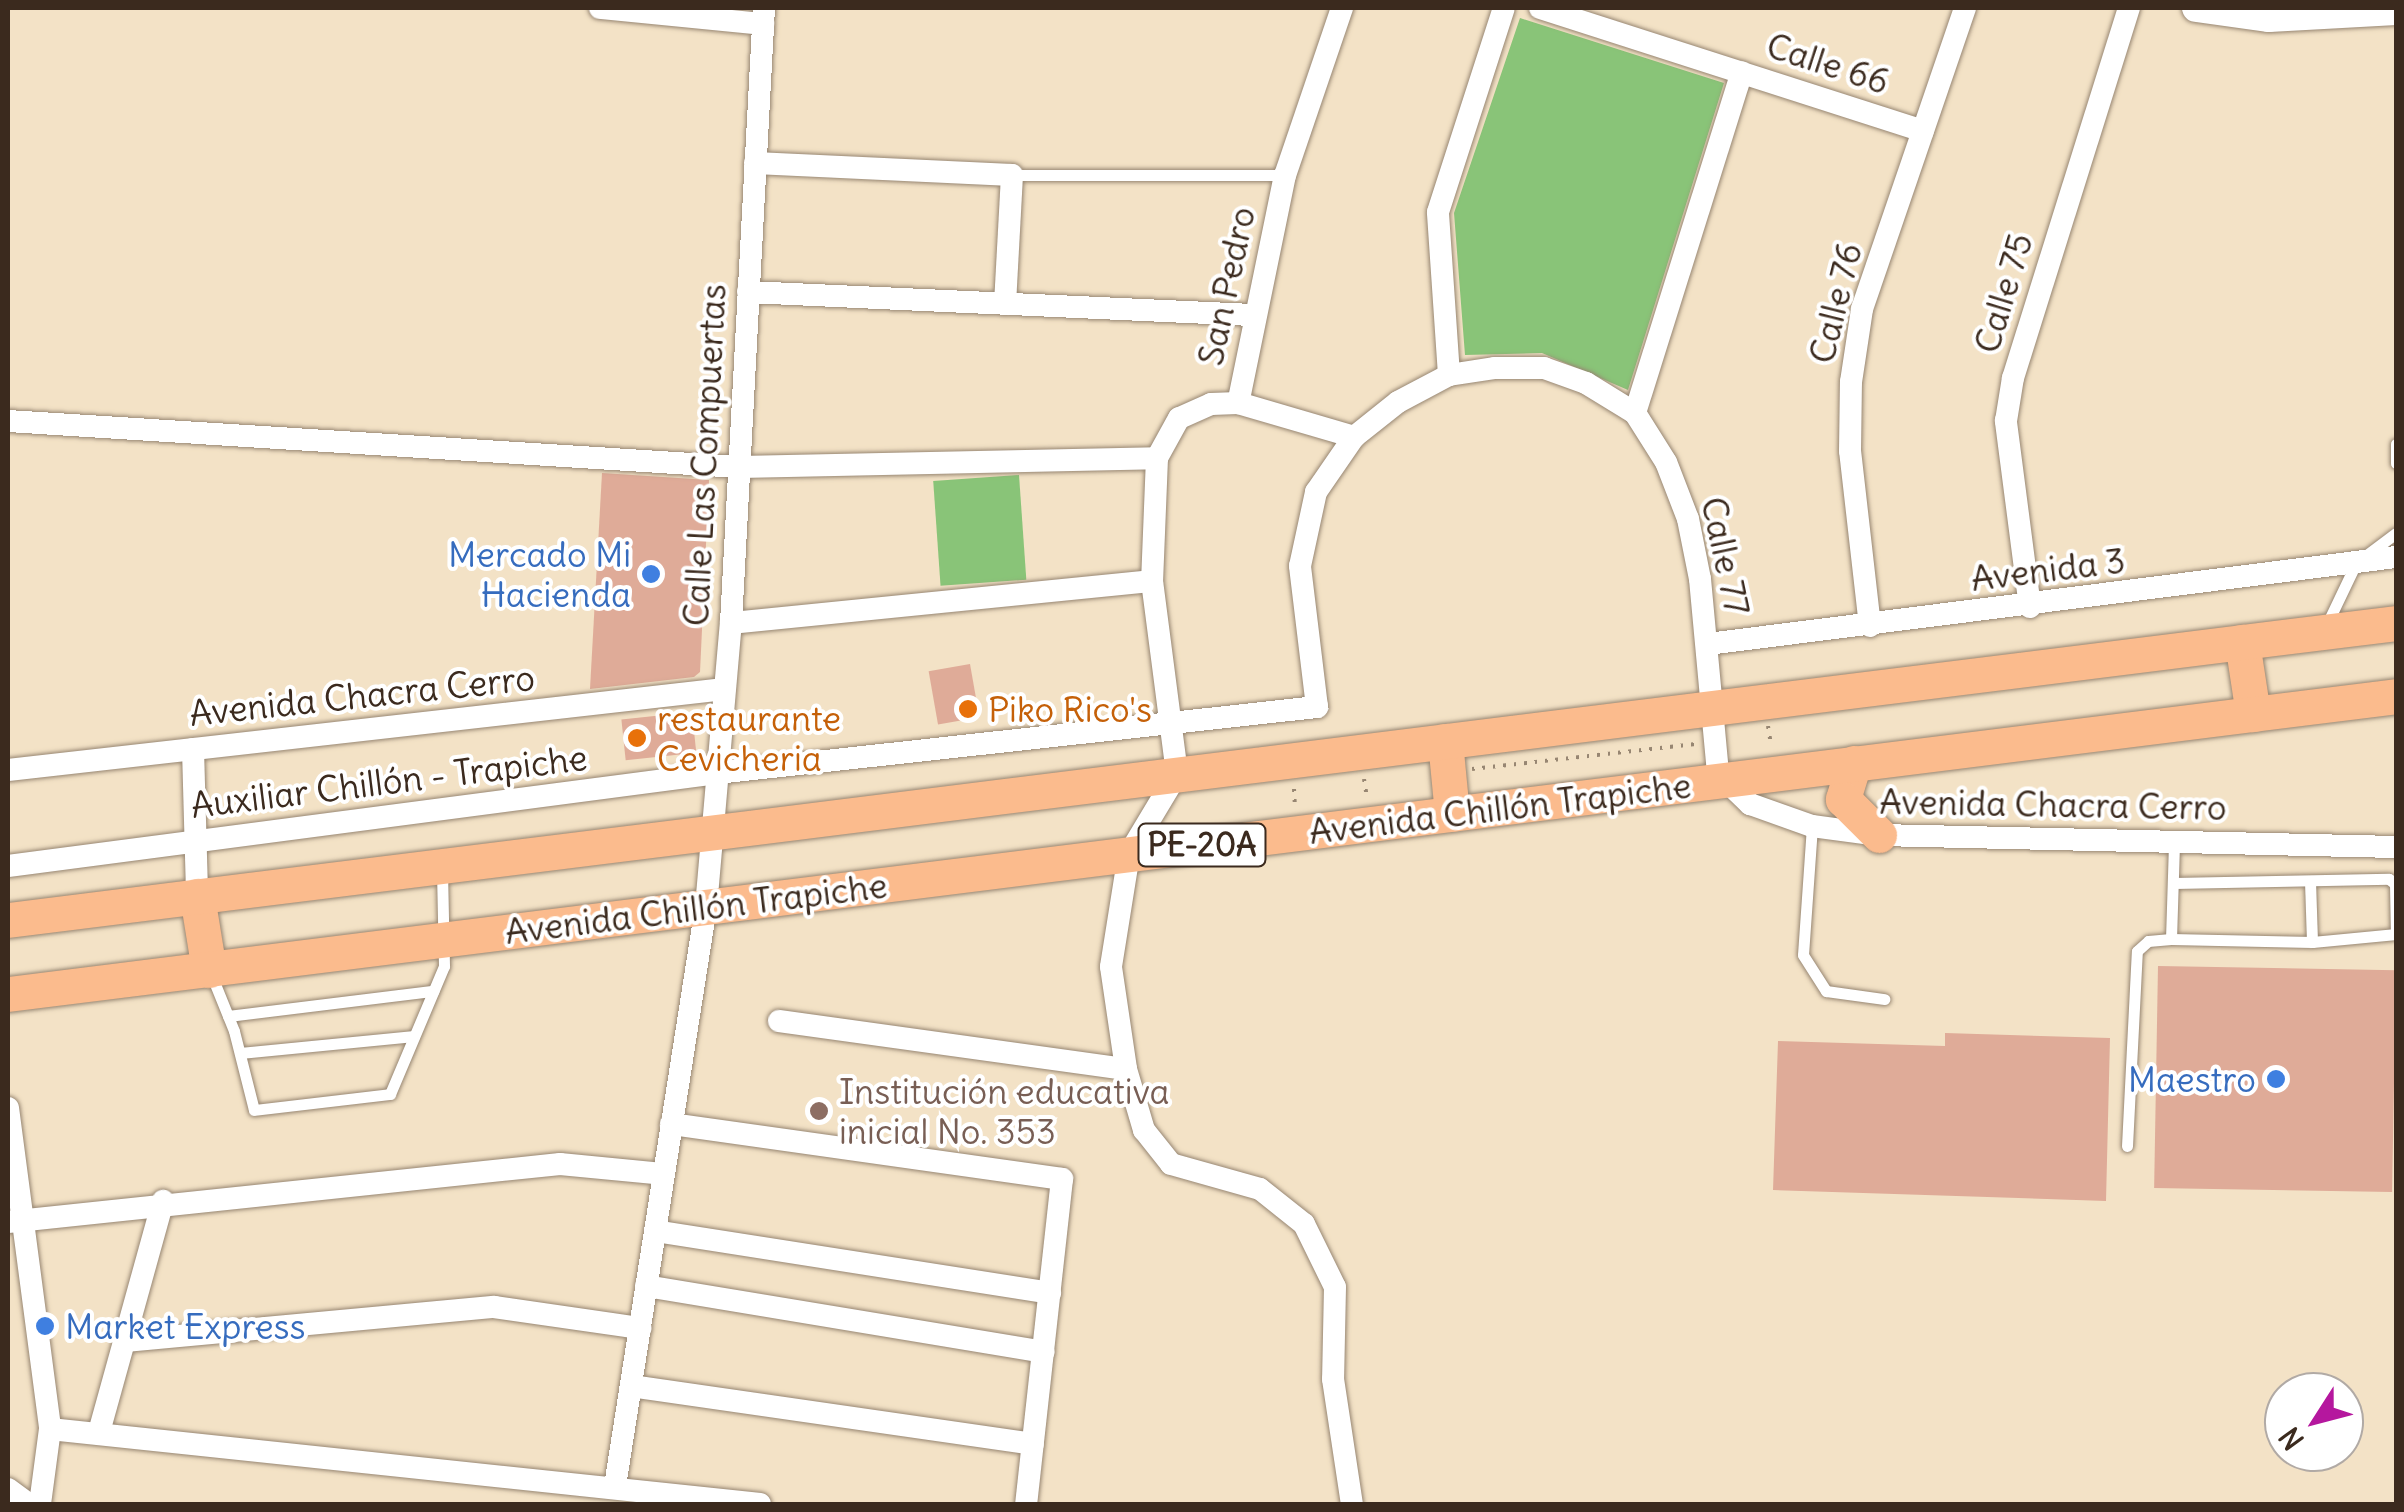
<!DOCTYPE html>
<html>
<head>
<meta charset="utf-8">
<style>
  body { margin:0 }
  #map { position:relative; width:2404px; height:1512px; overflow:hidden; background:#f3e2c6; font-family:Delius,sans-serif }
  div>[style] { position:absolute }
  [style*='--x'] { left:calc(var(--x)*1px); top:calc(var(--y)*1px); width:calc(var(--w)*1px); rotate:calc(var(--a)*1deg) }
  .green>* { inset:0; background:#89c478; transform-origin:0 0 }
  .building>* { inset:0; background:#dfab98; transform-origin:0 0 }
  .path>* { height:4px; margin-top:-2px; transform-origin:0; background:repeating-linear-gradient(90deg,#978672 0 2.5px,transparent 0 10.5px) }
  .roads { filter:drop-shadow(0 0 2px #978672) drop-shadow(0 0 2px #978672) }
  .service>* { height:11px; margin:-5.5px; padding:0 5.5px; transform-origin:5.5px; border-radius:5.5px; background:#fff }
  .minor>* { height:22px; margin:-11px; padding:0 11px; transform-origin:11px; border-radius:11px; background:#fff }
  .tertiary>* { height:28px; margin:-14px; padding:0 14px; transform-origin:14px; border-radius:14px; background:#fff }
  .primary>* { height:35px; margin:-17.5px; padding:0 17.5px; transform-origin:17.5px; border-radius:17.5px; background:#fbbb8d }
  .dots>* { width:28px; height:28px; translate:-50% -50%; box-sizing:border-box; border:5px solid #fff; border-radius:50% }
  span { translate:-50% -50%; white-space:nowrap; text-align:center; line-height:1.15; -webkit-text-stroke:8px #fff; paint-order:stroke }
  .shield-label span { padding:2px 8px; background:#fff; border:2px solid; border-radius:8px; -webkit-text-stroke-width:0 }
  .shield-label { font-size:32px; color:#3b2a1e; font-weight:700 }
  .street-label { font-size:35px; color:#3b2a1e }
  .shop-label { font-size:35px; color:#366cbe }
  .right { translate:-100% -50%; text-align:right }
  .left { translate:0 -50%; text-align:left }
  .food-label { font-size:35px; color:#c56008 }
  .education-label { font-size:35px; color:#785e54 }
  .frame { position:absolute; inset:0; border:10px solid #3b2a1e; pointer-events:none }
  .north { position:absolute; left:2264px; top:1372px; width:100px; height:100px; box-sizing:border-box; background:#fff; border:2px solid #b1aaa5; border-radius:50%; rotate:234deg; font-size:28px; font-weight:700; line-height:40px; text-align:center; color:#3b2a1e }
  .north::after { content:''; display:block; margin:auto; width:35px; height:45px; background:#b5179e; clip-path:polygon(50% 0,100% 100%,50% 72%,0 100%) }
</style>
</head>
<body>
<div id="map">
  <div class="green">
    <i style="clip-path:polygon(1520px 18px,1724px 83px,1628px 390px,1542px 353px,1465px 355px,1454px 213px)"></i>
    <i style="left:1019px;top:475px;width:105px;height:86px;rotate:86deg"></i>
  </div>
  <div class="building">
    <i style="clip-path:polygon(602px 473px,709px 480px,700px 672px,694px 677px,590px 689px)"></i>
    <i style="left:970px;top:664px;width:54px;height:42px;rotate:80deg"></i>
    <i style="left:692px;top:712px;width:41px;height:71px;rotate:84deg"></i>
    <i style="left:2158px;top:966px;width:238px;height:222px;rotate:1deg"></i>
    <i style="clip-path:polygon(1945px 1033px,2110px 1038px,2106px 1201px,1773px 1190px,1778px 1041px,1945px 1046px)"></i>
  </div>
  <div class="path">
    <i style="--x:1768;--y:726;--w:20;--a:81"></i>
    <i style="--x:1472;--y:769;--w:225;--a:-6.4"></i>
    <i style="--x:1364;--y:779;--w:20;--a:81"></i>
    <i style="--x:1294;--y:789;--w:19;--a:87"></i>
  </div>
  <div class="roads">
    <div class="service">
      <i style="--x:1012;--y:175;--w:273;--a:0"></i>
      <i style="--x:2396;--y:444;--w:19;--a:90"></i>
      <i style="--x:2326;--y:626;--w:70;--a:-64.5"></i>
      <i style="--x:2356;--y:563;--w:50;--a:-36.9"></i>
      <i style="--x:1812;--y:826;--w:129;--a:94"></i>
      <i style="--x:1803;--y:955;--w:43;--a:57.4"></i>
      <i style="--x:1826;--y:991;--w:59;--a:7.9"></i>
      <i style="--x:2310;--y:881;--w:61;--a:88.1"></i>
      <i style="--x:2174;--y:883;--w:215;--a:-1.1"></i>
      <i style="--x:2389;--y:879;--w:8;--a:40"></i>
      <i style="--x:2395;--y:884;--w:50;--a:88.9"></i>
      <i style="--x:2396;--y:934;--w:84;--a:174.6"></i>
      <i style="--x:2312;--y:942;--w:141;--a:-178.8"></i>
      <i style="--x:2171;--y:939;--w:97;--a:-88.2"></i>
      <i style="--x:211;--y:974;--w:61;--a:68"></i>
      <i style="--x:234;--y:1031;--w:81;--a:75.8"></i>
      <i style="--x:254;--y:1110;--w:137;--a:-6.7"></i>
      <i style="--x:390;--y:1094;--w:139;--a:-67.1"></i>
      <i style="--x:444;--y:966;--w:97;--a:-91.2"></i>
      <i style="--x:228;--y:1016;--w:207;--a:-7"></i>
      <i style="--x:240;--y:1053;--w:175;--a:-5.6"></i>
      <i style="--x:2127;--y:1146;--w:195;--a:-87.1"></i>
      <i style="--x:2137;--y:951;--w:15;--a:-42"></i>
      <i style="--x:2148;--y:941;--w:23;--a:-5"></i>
    </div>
    <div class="minor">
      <i style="--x:600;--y:8;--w:164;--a:5.6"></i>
      <i style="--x:1342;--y:8;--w:176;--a:108.8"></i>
      <i style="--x:1285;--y:175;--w:233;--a:101.6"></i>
      <i style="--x:1238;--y:403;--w:27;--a:178"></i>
      <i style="--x:1211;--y:404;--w:35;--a:156"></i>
      <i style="--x:1179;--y:418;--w:46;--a:118.8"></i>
      <i style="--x:1157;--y:458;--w:123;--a:92.3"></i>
      <i style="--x:1152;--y:581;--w:195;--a:82.6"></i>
      <i style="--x:1177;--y:774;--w:93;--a:121"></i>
      <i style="--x:1129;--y:854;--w:114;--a:99.1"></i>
      <i style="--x:1111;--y:967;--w:103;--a:81.6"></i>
      <i style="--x:1126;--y:1069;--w:64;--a:73.6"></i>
      <i style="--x:1144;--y:1130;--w:43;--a:51.5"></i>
      <i style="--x:1171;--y:1164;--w:92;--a:15.7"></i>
      <i style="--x:1260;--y:1189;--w:56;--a:38.5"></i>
      <i style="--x:1304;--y:1224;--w:70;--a:63.8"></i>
      <i style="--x:1335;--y:1287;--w:92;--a:91.2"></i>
      <i style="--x:1333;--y:1379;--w:126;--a:81.4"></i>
      <i style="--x:1540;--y:8;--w:402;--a:17.8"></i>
      <i style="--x:755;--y:163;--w:257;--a:2.7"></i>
      <i style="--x:1012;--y:175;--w:129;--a:93.1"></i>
      <i style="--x:748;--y:292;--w:506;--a:2.61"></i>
      <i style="--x:1449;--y:375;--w:163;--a:-93.9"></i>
      <i style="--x:1438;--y:212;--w:214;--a:-72.1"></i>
      <i style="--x:1238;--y:403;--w:121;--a:16.3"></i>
      <i style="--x:1635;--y:413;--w:357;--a:-72.6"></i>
      <i style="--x:8;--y:421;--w:732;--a:3.6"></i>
      <i style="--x:739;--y:467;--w:418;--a:-1.2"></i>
      <i style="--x:2030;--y:607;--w:188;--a:-97.4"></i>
      <i style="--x:2006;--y:421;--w:44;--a:-80.8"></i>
      <i style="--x:2013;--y:378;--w:388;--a:-72.6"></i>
      <i style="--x:731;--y:623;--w:423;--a:-5.7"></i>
      <i style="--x:1870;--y:626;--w:176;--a:-96.5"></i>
      <i style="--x:1850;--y:451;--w:69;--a:-89.2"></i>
      <i style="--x:1851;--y:382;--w:74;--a:-81.4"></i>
      <i style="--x:1862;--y:309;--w:318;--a:-71.1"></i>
      <i style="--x:1708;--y:644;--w:693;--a:-7.21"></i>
      <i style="--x:193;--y:749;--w:147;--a:88.4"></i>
      <i style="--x:8;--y:770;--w:721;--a:-6.45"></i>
      <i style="--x:8;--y:866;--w:715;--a:-7.47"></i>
      <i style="--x:717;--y:773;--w:604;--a:-6.28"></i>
      <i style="--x:1317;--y:707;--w:142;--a:-96.9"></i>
      <i style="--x:1300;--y:566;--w:76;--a:-77.8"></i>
      <i style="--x:1316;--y:492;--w:67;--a:-55.4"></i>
      <i style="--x:1354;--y:437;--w:56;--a:-38.5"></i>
      <i style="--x:1398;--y:402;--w:58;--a:-27.9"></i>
      <i style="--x:1449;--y:375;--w:47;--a:-8.7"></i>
      <i style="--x:1495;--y:368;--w:49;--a:0"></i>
      <i style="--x:1544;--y:368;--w:45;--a:19.7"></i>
      <i style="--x:1586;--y:383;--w:57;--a:31.5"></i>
      <i style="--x:1635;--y:413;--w:58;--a:57.7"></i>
      <i style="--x:1666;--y:462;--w:61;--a:68.9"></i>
      <i style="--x:1688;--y:519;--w:61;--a:78.7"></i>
      <i style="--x:1700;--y:579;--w:195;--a:84.7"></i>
      <i style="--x:1718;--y:773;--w:45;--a:44.1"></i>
      <i style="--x:1750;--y:804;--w:66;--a:19.5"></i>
      <i style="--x:1812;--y:826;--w:68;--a:7.7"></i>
      <i style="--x:1879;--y:835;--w:517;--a:1.33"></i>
      <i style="--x:779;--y:1021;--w:350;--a:7.9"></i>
      <i style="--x:8;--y:1108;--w:324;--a:82.5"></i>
      <i style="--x:50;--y:1429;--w:76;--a:97.6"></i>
      <i style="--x:671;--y:1124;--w:395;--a:8"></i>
      <i style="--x:1062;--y:1179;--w:327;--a:96.3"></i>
      <i style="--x:8;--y:1222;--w:555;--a:-6"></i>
      <i style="--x:560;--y:1164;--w:103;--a:5.5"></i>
      <i style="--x:655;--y:1231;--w:400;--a:8.9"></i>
      <i style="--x:646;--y:1286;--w:403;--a:9.4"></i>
      <i style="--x:125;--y:1341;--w:371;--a:-5.3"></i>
      <i style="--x:494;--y:1307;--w:148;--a:8.2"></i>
      <i style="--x:631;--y:1386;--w:406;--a:8.2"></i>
      <i style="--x:50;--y:1429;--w:714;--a:6.03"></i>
      <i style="--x:99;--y:1432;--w:240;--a:-74.5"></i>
      <i style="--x:615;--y:1486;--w:586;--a:-81.07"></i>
      <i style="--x:706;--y:907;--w:285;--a:-85"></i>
      <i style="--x:731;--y:623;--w:616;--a:-86.93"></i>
      <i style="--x:8;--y:1489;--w:26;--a:36"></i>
    </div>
    <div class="tertiary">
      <i style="--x:2196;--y:8;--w:74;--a:7.8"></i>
      <i style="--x:2269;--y:18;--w:127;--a:-3.2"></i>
    </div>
    <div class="primary">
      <i style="--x:2242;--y:642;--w:73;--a:81.3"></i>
      <i style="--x:1445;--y:741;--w:73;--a:84.5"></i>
      <i style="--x:1854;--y:763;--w:38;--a:107"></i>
      <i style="--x:1843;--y:799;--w:51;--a:45"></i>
      <i style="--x:197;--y:896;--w:75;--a:80.8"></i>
      <i style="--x:8;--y:920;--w:2406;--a:-7.09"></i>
      <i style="--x:8;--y:994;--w:2407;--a:-7.11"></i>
    </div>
  </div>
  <div class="dots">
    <i style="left:651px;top:574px;background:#3f7fe0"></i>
    <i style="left:968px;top:709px;background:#e8710a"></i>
    <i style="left:637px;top:738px;background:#e8710a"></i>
    <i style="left:2276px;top:1079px;background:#3f7fe0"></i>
    <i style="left:819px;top:1111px;background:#8d6e63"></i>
    <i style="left:45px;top:1326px;background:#3f7fe0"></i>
  </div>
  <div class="shield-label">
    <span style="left:1202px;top:845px">PE-20A</span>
  </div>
  <div class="street-label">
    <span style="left:1828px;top:63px;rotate:18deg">Calle 66</span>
    <span style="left:1226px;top:286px;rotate:-78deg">San Pedro</span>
    <span style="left:2003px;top:293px;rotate:-73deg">Calle 75</span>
    <span style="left:1835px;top:303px;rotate:-76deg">Calle 76</span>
    <span style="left:704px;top:455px;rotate:-87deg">Calle Las Compuertas</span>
    <span style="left:1726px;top:556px;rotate:78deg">Calle 77</span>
    <span style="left:2048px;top:569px;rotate:-7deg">Avenida 3</span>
    <span style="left:362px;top:695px;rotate:-6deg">Avenida Chacra Cerro</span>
    <span style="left:389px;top:781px;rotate:-7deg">Auxiliar Chillón - Trapiche</span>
    <span style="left:2053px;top:804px;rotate:1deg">Avenida Chacra Cerro</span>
    <span style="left:1500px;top:808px;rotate:-7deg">Avenida Chillón Trapiche</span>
    <span style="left:696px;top:908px;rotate:-7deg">Avenida Chillón Trapiche</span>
  </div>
  <div class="shop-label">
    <span class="right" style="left:631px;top:574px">Mercado Mi<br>Hacienda</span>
    <span class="right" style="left:2256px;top:1079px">Maestro</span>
    <span class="left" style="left:65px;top:1326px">Market Express</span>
  </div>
  <div class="food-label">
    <span class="left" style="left:988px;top:709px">Piko Rico's</span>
    <span class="left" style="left:657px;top:738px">restaurante<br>Cevicheria</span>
  </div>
  <div class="education-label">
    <span class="left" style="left:839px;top:1111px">Institución educativa<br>inicial No. 353</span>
  </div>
  <div class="frame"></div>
  <div class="north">N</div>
</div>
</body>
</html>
